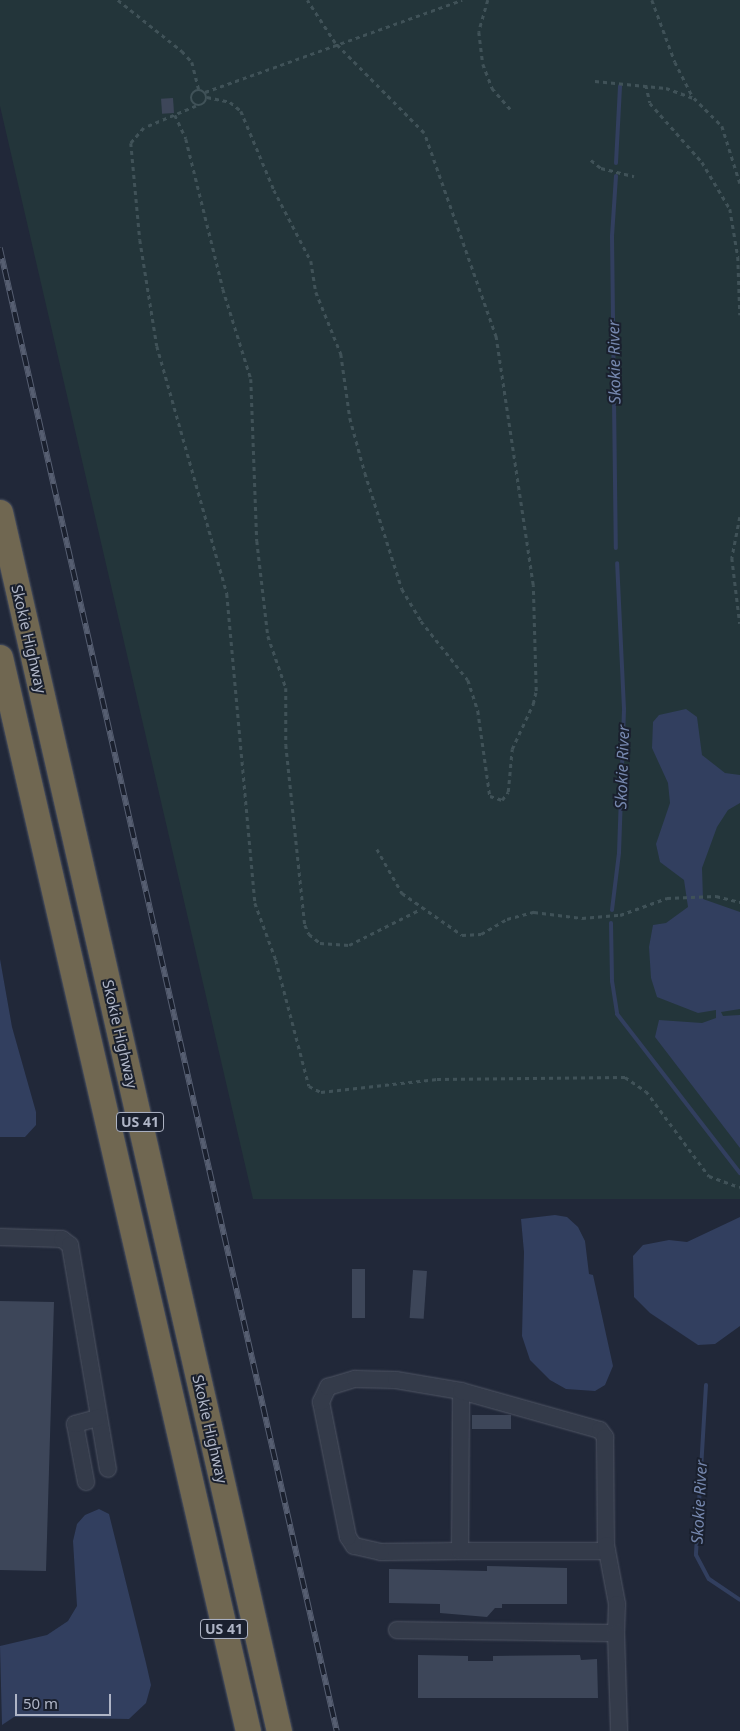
<!DOCTYPE html>
<html>
<head>
<meta charset="utf-8">
<style>
  body { margin:0 }
  #map { position:relative; width:740px; height:1731px; overflow:hidden; background:#212839; font-family:"Noto Sans",sans-serif }
  div>[style] { position:absolute }
  [style*='--x'] { left:calc(var(--x)*1px); top:calc(var(--y)*1px); width:calc(var(--w)*1px); rotate:calc(var(--a)*1deg) }
  .green>* { inset:0; background:#23353a }
  .water>* { inset:0; background:#323f5f }
  .stream>* { height:4px; margin:-2px; padding:0 2px; transform-origin:2px; border-radius:2px; background:#323f5f }
  .building>* { inset:0; background:#3d4659; transform-origin:0 0 }
  .path>* { height:2.5px; margin-top:-1.25px; transform-origin:0; background:repeating-linear-gradient(90deg,#405258 0 4px,transparent 0 8px) }
  .path>.ring { margin:-1.25px; padding:0; box-sizing:content-box; background:none; border:2.5px solid #405258; border-radius:50% }
  .roads { filter:drop-shadow(0 0 1px #4f5564) drop-shadow(0 0 1px #4f5564) }
  .minor>* { height:16px; margin:-8px; padding:0 8px; transform-origin:8px; border-radius:8px; background:#343b4a }
  .highway>* { height:25px; margin:-12.5px; padding:0 12.5px; transform-origin:12.5px; border-radius:12.5px; background:#706751 }
  .rail>* { height:5.5px; margin-top:-2.75px; transform-origin:0; background:repeating-linear-gradient(90deg,#1a202e 0 11px,#565e71 0 22px); box-sizing:border-box; border-block:1px solid #565e71 }
  span { translate:-50% -50%; white-space:nowrap; text-align:center; line-height:1.15; -webkit-text-stroke:4px #1a202e; paint-order:stroke }
  .shield-label span { padding:1px 4px; background:#1a202e; border:1px solid; border-radius:4px; -webkit-text-stroke-width:0 }
  .shield-label { font-size:14px; color:#afb5c6; font-weight:700 }
  .street-label { font-size:15px; color:#afb5c6 }
  .water-label { font-size:16px; color:#7688af; font-style:italic }
  .scale { position:absolute; left:15px; top:1694px; width:96px; height:22px; box-sizing:border-box; border:2px solid #afb5c6; border-top:0; padding-left:6px; font-size:15px; line-height:18px; white-space:nowrap; color:#afb5c6; -webkit-text-stroke:4px #1a202e; paint-order:stroke }
</style>
</head>
<body>
<div id="map">
  <div class="green">
    <i style="clip-path:polygon(0 0,740px 0,740px 1199px,253px 1199px,0 106px)"></i>
  </div>
  <div class="water">
    <i style="clip-path:polygon(686px 709px,697px 717px,702px 755px,725px 773px,740px 775px,740px 803px,728px 810px,717px 827px,702px 868px,703px 899px,740px 912px,740px 1009px,721px 1012px,723px 1016px,740px 1015px,740px 1148px,655px 1037px,659px 1020px,702px 1023px,716px 1018px,716px 1010px,698px 1013px,657px 997px,651px 978px,649px 947px,653px 925px,666px 923px,688px 907px,684px 880px,660px 862px,656px 844px,670px 803px,668px 783px,652px 748px,653px 722px,659px 715px)"></i>
    <i style="clip-path:polygon(0 959px,12px 1027px,36px 1112px,36px 1125px,25px 1137px,0 1137px)"></i>
    <i style="clip-path:polygon(555px 1215px,567px 1217px,578px 1227px,585px 1241px,589px 1274px,593px 1275px,613px 1366px,605px 1385px,595px 1391px,566px 1389px,550px 1380px,530px 1360px,522px 1336px,524px 1252px,521px 1219px)"></i>
    <i style="clip-path:polygon(740px 1217px,740px 1326px,715px 1344px,698px 1345px,650px 1313px,634px 1297px,633px 1256px,643px 1245px,669px 1240px,687px 1242px)"></i>
    <i style="clip-path:polygon(99px 1509px,109px 1514px,146px 1663px,151px 1685px,146px 1703px,129px 1719px,14px 1717px,2px 1725px,0 1646px,47px 1635px,68px 1621px,77px 1606px,73px 1541px,77px 1524px,85px 1515px)"></i>
  </div>
  <div class="stream">
    <i style="--x:616;--y:163;--w:77;--a:-87"></i>
    <i style="--x:616;--y:176;--w:60;--a:93.8"></i>
    <i style="--x:612;--y:236;--w:312;--a:89.3"></i>
    <i style="--x:612;--y:910;--w:57;--a:-83"></i>
    <i style="--x:619;--y:853;--w:144;--a:-88"></i>
    <i style="--x:624;--y:709;--w:146;--a:-92.7"></i>
    <i style="--x:611;--y:923;--w:58;--a:89"></i>
    <i style="--x:612;--y:981;--w:33;--a:81"></i>
    <i style="--x:617;--y:1014;--w:201;--a:52.3"></i>
    <i style="--x:706;--y:1385;--w:170;--a:93.4"></i>
    <i style="--x:696;--y:1555;--w:27;--a:62"></i>
    <i style="--x:709;--y:1579;--w:37;--a:34"></i>
  </div>
  <div class="building">
    <i style="left:173px;top:98px;width:15px;height:12px;rotate:86deg"></i>
    <i style="left:352px;top:1269px;width:13px;height:49px"></i>
    <i style="left:413px;top:1270px;width:14px;height:48px;rotate:4deg"></i>
    <i style="clip-path:polygon(0 1301px,54px 1302px,46px 1571px,0 1570px)"></i>
    <i style="left:472px;top:1415px;width:39px;height:14px"></i>
    <i style="clip-path:polygon(487px 1566px,567px 1568px,567px 1604px,502px 1604px,502px 1608px,495px 1608px,487px 1617px,440px 1613px,440px 1604px,389px 1603px,389px 1569px,487px 1571px)"></i>
    <i style="clip-path:polygon(418px 1655px,468px 1656px,468px 1661px,493px 1661px,493px 1656px,580px 1655px,581px 1660px,597px 1659px,598px 1698px,418px 1698px)"></i>
  </div>
  <div class="path">
    <i style="--x:118;--y:0;--w:82;--a:38.6"></i>
    <i style="--x:182;--y:51;--w:15;--a:48"></i>
    <i style="--x:192;--y:62;--w:29;--a:76"></i>
    <i style="--x:488;--y:0;--w:33;--a:106"></i>
    <i style="--x:479;--y:32;--w:32;--a:83"></i>
    <i style="--x:483;--y:64;--w:26;--a:69"></i>
    <i style="--x:492;--y:88;--w:28;--a:49"></i>
    <i style="--x:652;--y:0;--w:66;--a:69.6"></i>
    <i style="--x:675;--y:62;--w:39;--a:63"></i>
    <i style="--x:595;--y:81;--w:71;--a:5.6"></i>
    <i style="--x:666;--y:88;--w:30;--a:20"></i>
    <i style="--x:694;--y:98;--w:40;--a:45"></i>
    <i style="--x:722;--y:126;--w:60;--a:72.5"></i>
    <i style="--x:646;--y:85;--w:18;--a:77"></i>
    <i style="--x:650;--y:103;--w:79;--a:48.6"></i>
    <i style="--x:702;--y:162;--w:55;--a:59.2"></i>
    <i style="--x:730;--y:209;--w:49;--a:80.5"></i>
    <i style="--x:738;--y:257;--w:58;--a:88"></i>
    <i class="ring" style="left:191px;top:90px;width:13.5px;height:13.5px"></i>
    <i style="--x:205;--y:92;--w:273;--a:-19.7"></i>
    <i style="--x:207;--y:97;--w:24;--a:12"></i>
    <i style="--x:230;--y:102;--w:14;--a:39"></i>
    <i style="--x:241;--y:111;--w:86;--a:67.3"></i>
    <i style="--x:274;--y:190;--w:80;--a:62.5"></i>
    <i style="--x:311;--y:261;--w:31;--a:81"></i>
    <i style="--x:316;--y:292;--w:67;--a:68"></i>
    <i style="--x:341;--y:354;--w:65;--a:82"></i>
    <i style="--x:350;--y:418;--w:57;--a:74.7"></i>
    <i style="--x:365;--y:473;--w:122;--a:72.3"></i>
    <i style="--x:402;--y:589;--w:37;--a:59"></i>
    <i style="--x:421;--y:621;--w:75;--a:51.5"></i>
    <i style="--x:468;--y:680;--w:33;--a:72"></i>
    <i style="--x:478;--y:711;--w:86;--a:82"></i>
    <i style="--x:490;--y:796;--w:13;--a:18"></i>
    <i style="--x:502;--y:800;--w:10;--a:-53"></i>
    <i style="--x:508;--y:792;--w:43;--a:-84.7"></i>
    <i style="--x:512;--y:749;--w:50;--a:-65"></i>
    <i style="--x:533;--y:704;--w:13;--a:-77"></i>
    <i style="--x:536;--y:691;--w:106;--a:-91.6"></i>
    <i style="--x:533;--y:585;--w:251;--a:-98.5"></i>
    <i style="--x:496;--y:337;--w:216;--a:-109.4"></i>
    <i style="--x:424;--y:133;--w:127;--a:-134.7"></i>
    <i style="--x:335;--y:43;--w:51;--a:-123.1"></i>
    <i style="--x:196;--y:106;--w:56;--a:157.1"></i>
    <i style="--x:144;--y:128;--w:20;--a:131"></i>
    <i style="--x:131;--y:143;--w:97;--a:84.7"></i>
    <i style="--x:140;--y:240;--w:107;--a:80.9"></i>
    <i style="--x:157;--y:346;--w:258;--a:74.2"></i>
    <i style="--x:227;--y:594;--w:310;--a:84.8"></i>
    <i style="--x:255;--y:903;--w:61;--a:69.8"></i>
    <i style="--x:276;--y:960;--w:130;--a:75.3"></i>
    <i style="--x:309;--y:1086;--w:13;--a:27"></i>
    <i style="--x:321;--y:1092;--w:117;--a:-6.4"></i>
    <i style="--x:437;--y:1079;--w:188;--a:-0.6"></i>
    <i style="--x:625;--y:1077;--w:25;--a:34"></i>
    <i style="--x:646;--y:1091;--w:106;--a:53.5"></i>
    <i style="--x:709;--y:1176;--w:33;--a:20"></i>
    <i style="--x:175;--y:115;--w:26;--a:65"></i>
    <i style="--x:186;--y:139;--w:154;--a:76.1"></i>
    <i style="--x:223;--y:289;--w:94;--a:72.7"></i>
    <i style="--x:251;--y:379;--w:162;--a:87.9"></i>
    <i style="--x:257;--y:541;--w:96;--a:83.4"></i>
    <i style="--x:268;--y:636;--w:55;--a:70.9"></i>
    <i style="--x:286;--y:688;--w:57;--a:90"></i>
    <i style="--x:286;--y:745;--w:181;--a:84"></i>
    <i style="--x:305;--y:925;--w:10;--a:66"></i>
    <i style="--x:309;--y:934;--w:14;--a:39"></i>
    <i style="--x:320;--y:943;--w:29;--a:4"></i>
    <i style="--x:349;--y:945;--w:80;--a:-26.6"></i>
    <i style="--x:591;--y:160;--w:13;--a:39"></i>
    <i style="--x:601;--y:168;--w:34;--a:14"></i>
    <i style="--x:740;--y:517;--w:42;--a:101"></i>
    <i style="--x:732;--y:558;--w:66;--a:83.1"></i>
    <i style="--x:377;--y:849;--w:51;--a:60.4"></i>
    <i style="--x:402;--y:893;--w:73;--a:35"></i>
    <i style="--x:462;--y:935;--w:19;--a:-3"></i>
    <i style="--x:481;--y:934;--w:30;--a:-30"></i>
    <i style="--x:507;--y:919;--w:28;--a:-15"></i>
    <i style="--x:534;--y:912;--w:48;--a:7.1"></i>
    <i style="--x:582;--y:918;--w:38;--a:-5"></i>
    <i style="--x:620;--y:915;--w:50;--a:-19.9"></i>
    <i style="--x:667;--y:898;--w:49;--a:-2.3"></i>
    <i style="--x:716;--y:896;--w:25;--a:14"></i>
  </div>
  <div class="roads">
    <div class="minor">
      <i style="--x:0;--y:1237;--w:62;--a:1.8"></i>
      <i style="--x:62;--y:1239;--w:10;--a:37"></i>
      <i style="--x:70;--y:1245;--w:227;--a:80.4"></i>
      <i style="--x:86;--y:1482;--w:59;--a:-100.7"></i>
      <i style="--x:75;--y:1424;--w:24;--a:-15"></i>
      <i style="--x:460;--y:1551;--w:79;--a:179.3"></i>
      <i style="--x:381;--y:1552;--w:28;--a:-167"></i>
      <i style="--x:354;--y:1546;--w:11;--a:-124"></i>
      <i style="--x:348;--y:1537;--w:138;--a:-101.3"></i>
      <i style="--x:321;--y:1402;--w:17;--a:-65"></i>
      <i style="--x:328;--y:1387;--w:28;--a:-17"></i>
      <i style="--x:355;--y:1379;--w:41;--a:1.4"></i>
      <i style="--x:396;--y:1380;--w:66;--a:9.6"></i>
      <i style="--x:607;--y:1551;--w:147;--a:180"></i>
      <i style="--x:460;--y:1551;--w:160;--a:-89.6"></i>
      <i style="--x:461;--y:1391;--w:144;--a:15.7"></i>
      <i style="--x:600;--y:1430;--w:9;--a:54"></i>
      <i style="--x:605;--y:1437;--w:108;--a:89.5"></i>
      <i style="--x:606;--y:1545;--w:60;--a:79.4"></i>
      <i style="--x:617;--y:1604;--w:29;--a:92"></i>
      <i style="--x:397;--y:1630;--w:219;--a:0.8"></i>
      <i style="--x:616;--y:1633;--w:98;--a:88.2"></i>
    </div>
    <div class="highway">
      <i style="--x:0;--y:512;--w:1251;--a:77.11"></i>
      <i style="--x:0;--y:657;--w:1102;--a:77"></i>
    </div>
  </div>
  <div class="rail">
    <i style="--x:0;--y:248;--w:1521;--a:77.2"></i>
  </div>
  <div class="shield-label">
    <span style="left:140px;top:1122px">US 41</span>
    <span style="left:224px;top:1629px">US 41</span>
  </div>
  <div class="street-label">
    <span style="left:29px;top:639px;rotate:77deg">Skokie Highway</span>
    <span style="left:120px;top:1034px;rotate:77deg">Skokie Highway</span>
    <span style="left:210px;top:1429px;rotate:77deg">Skokie Highway</span>
  </div>
  <div class="water-label">
    <span style="left:614px;top:362px;rotate:-91deg">Skokie River</span>
    <span style="left:622px;top:767px;rotate:-88deg">Skokie River</span>
    <span style="left:699px;top:1502px;rotate:-87deg">Skokie River</span>
  </div>
  <div class="scale">50 m</div>
</div>
</body>
</html>
